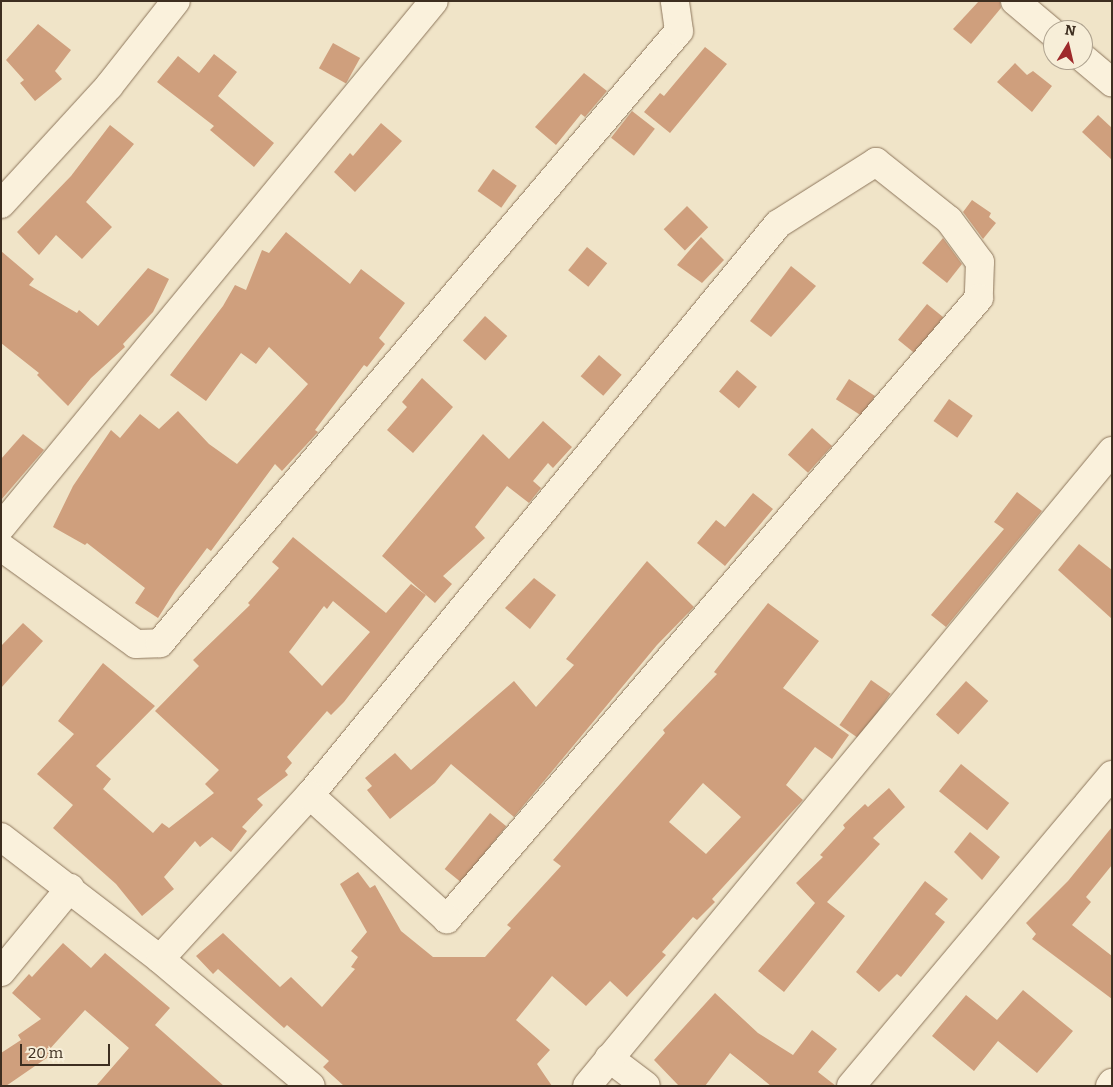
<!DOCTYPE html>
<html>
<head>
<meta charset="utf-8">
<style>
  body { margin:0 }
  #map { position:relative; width:1113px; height:1087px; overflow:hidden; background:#f0e4c8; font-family:Bitter,serif }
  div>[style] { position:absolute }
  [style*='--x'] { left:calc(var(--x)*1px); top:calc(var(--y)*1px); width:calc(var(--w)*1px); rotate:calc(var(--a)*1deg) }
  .building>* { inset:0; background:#cf9f7d; transform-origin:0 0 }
  .roads { filter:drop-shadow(0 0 1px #8d765c) drop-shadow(0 0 1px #8d765c) }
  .minor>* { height:28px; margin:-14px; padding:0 14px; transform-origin:14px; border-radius:14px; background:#faf1dc }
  span { translate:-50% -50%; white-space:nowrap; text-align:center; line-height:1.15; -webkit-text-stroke:4.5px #f7eed8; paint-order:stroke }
  .frame { position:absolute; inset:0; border:2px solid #3d2e20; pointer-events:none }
  .north { position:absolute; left:1043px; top:20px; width:50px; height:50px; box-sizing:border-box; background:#f7eed8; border:1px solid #ada18e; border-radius:50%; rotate:9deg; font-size:14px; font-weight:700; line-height:20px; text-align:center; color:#3d2e20 }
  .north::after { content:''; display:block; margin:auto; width:18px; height:22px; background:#9e2a2b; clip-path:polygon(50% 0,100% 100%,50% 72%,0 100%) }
  .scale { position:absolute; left:20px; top:1044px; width:90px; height:22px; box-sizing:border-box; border:2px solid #3d2e20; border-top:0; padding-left:6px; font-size:15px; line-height:18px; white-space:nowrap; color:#3d2e20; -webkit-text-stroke:4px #f7eed8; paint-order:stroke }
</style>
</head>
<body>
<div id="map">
  <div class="building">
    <i style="clip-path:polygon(979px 1px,1000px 1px,1001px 8px,971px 44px,953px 29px)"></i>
    <i style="clip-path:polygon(38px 24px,71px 50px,55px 71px,62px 79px,35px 101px,20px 83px,24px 80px,6px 60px)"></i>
    <i style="left:333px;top:43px;width:31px;height:29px;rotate:29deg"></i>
    <i style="clip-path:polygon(705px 47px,727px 64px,670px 133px,644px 112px,660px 93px,664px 96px)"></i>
    <i style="clip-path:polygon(214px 54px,237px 72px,218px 96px,274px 143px,254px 167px,210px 130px,214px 126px,157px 82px,178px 56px,199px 73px)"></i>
    <i style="clip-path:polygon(1015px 63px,1027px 75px,1033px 71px,1052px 86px,1032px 112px,997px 82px)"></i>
    <i style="clip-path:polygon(584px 73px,607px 91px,585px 117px,581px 114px,556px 145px,535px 127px)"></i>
    <i style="left:632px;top:111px;width:29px;height:34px;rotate:38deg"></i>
    <i style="clip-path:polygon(1098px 115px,1112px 128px,1112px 160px,1082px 132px)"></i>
    <i style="clip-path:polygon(381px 123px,402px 141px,355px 192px,334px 172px,350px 153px,353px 156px)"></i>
    <i style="clip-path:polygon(110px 125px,134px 144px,86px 202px,112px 227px,82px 259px,56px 235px,39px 255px,17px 232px,71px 176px)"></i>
    <i style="left:493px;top:169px;width:29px;height:27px;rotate:35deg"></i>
    <i style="clip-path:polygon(972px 200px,991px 213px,989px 217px,996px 223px,983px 239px,963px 212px)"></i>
    <i style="left:687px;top:206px;width:30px;height:33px;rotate:45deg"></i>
    <i style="clip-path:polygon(286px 232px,350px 284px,361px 269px,405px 303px,379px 338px,385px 344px,367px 367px,364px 365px,315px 430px,318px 432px,282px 471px,275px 464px,211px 551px,207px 548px,175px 591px,158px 618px,135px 603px,145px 588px,87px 543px,85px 545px,53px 527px,73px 486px,111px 430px,120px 438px,140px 414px,159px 429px,178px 411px,209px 444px,237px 464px,308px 384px,269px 347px,256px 364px,241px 353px,206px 401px,170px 375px,223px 306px,235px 285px,246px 290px,262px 250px,269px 253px)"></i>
    <i style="clip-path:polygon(701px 237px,724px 260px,702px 283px,677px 265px)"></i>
    <i style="clip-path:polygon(943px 238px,962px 264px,947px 283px,922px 263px)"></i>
    <i style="left:587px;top:247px;width:26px;height:30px;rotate:39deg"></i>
    <i style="clip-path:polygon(1px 251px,34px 279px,29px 285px,77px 313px,79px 310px,98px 326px,148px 268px,169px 279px,153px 312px,123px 344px,125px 347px,91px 378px,68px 406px,37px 375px,39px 373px,1px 343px)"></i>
    <i style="clip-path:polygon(791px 266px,816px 286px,771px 337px,750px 321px)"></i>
    <i style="left:927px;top:304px;width:21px;height:46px;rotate:39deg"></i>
    <i style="left:485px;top:316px;width:30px;height:33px;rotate:42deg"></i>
    <i style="left:599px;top:355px;width:30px;height:28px;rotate:41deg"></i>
    <i style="left:737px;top:370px;width:26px;height:28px;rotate:40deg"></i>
    <i style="clip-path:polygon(422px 378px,453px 407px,413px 453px,387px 430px,407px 407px,402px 402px)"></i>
    <i style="left:849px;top:379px;width:31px;height:24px;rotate:33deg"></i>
    <i style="left:949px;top:399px;width:29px;height:27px;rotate:35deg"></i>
    <i style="clip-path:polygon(543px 421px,572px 447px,553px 468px,548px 463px,533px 481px,541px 488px,529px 503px,507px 486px,475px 527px,485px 538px,443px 576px,452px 584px,435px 603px,382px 556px,483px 434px,509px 459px)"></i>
    <i style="left:812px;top:428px;width:27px;height:36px;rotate:42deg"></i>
    <i style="clip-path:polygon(23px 434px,44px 450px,1px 500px,1px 459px)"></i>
    <i style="clip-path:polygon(1017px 492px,1042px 511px,946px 627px,931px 615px,1004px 529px,994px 522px)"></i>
    <i style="clip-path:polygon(753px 493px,773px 509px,725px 566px,697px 543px,716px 520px,725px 527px)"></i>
    <i style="clip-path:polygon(evenodd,293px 537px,386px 613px,411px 584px,426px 595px,344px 702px,331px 715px,327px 711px,287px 757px,292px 763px,285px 771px,288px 775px,257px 799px,263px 805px,242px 827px,247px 831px,231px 852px,212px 837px,200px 847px,195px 841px,164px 877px,174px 889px,142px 916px,116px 884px,53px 828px,73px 805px,37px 774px,74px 734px,58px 721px,103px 663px,155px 706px,96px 766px,111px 779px,103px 789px,153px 833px,162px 823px,169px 828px,214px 793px,205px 784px,219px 770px,155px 711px,199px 666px,193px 660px,250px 605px,248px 603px,279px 568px,272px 562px,293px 537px,333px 601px,370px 632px,322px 686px,289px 652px,324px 606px,327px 609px,333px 601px)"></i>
    <i style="clip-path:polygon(1079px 544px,1112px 570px,1112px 619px,1058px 570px)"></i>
    <i style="clip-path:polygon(647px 561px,694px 607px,657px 645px,514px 817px,451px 764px,435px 783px,390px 819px,367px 790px,372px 786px,365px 778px,395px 753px,411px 770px,514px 681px,536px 707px,574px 665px,566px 659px)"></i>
    <i style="clip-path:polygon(534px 578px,556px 595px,530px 629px,505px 608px)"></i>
    <i style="clip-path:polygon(evenodd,768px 603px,819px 641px,783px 688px,849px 735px,832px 759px,815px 747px,786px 785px,803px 800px,712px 899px,715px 902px,697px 920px,693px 917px,662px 952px,666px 955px,627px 997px,610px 981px,586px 1006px,552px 976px,516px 1020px,550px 1050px,537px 1064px,552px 1086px,344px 1086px,323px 1067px,329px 1061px,287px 1025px,284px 1028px,218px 969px,213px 974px,196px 956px,223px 933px,280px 987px,291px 977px,322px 1007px,355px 969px,351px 967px,358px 957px,351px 951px,367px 932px,340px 884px,358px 872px,370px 888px,375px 885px,401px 931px,433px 957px,485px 957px,511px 928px,507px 925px,561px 866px,553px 860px,665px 733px,663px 730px,717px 674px,714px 672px,768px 603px,703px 783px,741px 817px,706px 854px,669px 822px,703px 783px)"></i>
    <i style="clip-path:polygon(23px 623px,43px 641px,1px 688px,1px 646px)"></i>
    <i style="left:871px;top:680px;width:24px;height:55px;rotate:35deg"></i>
    <i style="left:966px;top:681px;width:30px;height:45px;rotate:42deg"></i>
    <i style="left:961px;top:764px;width:62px;height:35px;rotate:39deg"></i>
    <i style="clip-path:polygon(889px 788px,905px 807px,873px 838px,880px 844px,827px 902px,845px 916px,784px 992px,758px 971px,815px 903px,796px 883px,823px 857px,820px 855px,845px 828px,843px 825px,865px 804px,868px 807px)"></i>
    <i style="left:490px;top:813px;width:21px;height:72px;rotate:39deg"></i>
    <i style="clip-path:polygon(1112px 827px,1112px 865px,1086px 897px,1091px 902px,1072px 925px,1112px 956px,1112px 999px,1032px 939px,1036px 934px,1026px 923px,1068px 881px)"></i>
    <i style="clip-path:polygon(970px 832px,1000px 857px,982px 880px,954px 852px)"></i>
    <i style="clip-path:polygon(925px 881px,948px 899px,935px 914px,945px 922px,901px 977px,897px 974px,879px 992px,856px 972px)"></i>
    <i style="clip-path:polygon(63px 943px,91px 968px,105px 953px,170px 1008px,155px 1025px,224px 1086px,96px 1086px,129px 1048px,85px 1010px,48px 1051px,51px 1055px,6px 1086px,1px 1086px,1px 1053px,21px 1040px,18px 1035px,41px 1019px,12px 993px,29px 974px,32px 977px)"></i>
    <i style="clip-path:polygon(1023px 990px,1073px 1031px,1037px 1073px,998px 1041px,974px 1071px,932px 1036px,966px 995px,997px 1020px)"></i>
    <i style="clip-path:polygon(715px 993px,758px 1033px,793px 1055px,812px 1030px,837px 1049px,818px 1072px,836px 1086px,771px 1086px,730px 1053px,705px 1086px,679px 1086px,654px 1060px)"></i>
  </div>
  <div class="roads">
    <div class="minor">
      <i style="--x:1015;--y:1;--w:50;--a:40.1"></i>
      <i style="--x:1083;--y:58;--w:38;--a:40"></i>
      <i style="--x:1;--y:204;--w:160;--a:-47.5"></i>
      <i style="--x:109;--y:86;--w:108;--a:-51.8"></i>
      <i style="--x:1;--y:527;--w:681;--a:-50.54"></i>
      <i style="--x:1;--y:547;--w:166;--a:35.7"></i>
      <i style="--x:136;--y:644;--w:24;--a:-2"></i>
      <i style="--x:160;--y:643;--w:802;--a:-49.7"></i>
      <i style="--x:679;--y:31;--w:30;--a:-98"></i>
      <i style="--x:1;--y:837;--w:200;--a:37.5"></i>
      <i style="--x:160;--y:959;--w:197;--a:40.1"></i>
      <i style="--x:160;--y:959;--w:222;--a:-47.6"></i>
      <i style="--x:310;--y:795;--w:738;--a:-50.66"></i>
      <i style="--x:778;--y:224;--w:116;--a:-32.3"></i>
      <i style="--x:876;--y:162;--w:93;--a:38.5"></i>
      <i style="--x:949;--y:220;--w:52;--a:53.6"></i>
      <i style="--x:980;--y:262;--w:36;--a:92"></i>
      <i style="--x:979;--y:298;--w:818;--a:130.59"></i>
      <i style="--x:447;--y:919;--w:185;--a:-137.9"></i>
      <i style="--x:1;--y:972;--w:109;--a:-50.6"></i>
      <i style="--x:609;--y:1058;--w:46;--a:37.1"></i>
      <i style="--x:587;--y:1086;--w:824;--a:-50.42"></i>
      <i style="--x:851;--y:1086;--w:406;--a:-50"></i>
      <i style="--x:1110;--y:1086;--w:4;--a:-56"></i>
    </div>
  </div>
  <div class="frame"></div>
  <div class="north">N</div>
  <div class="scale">20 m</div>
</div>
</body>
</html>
